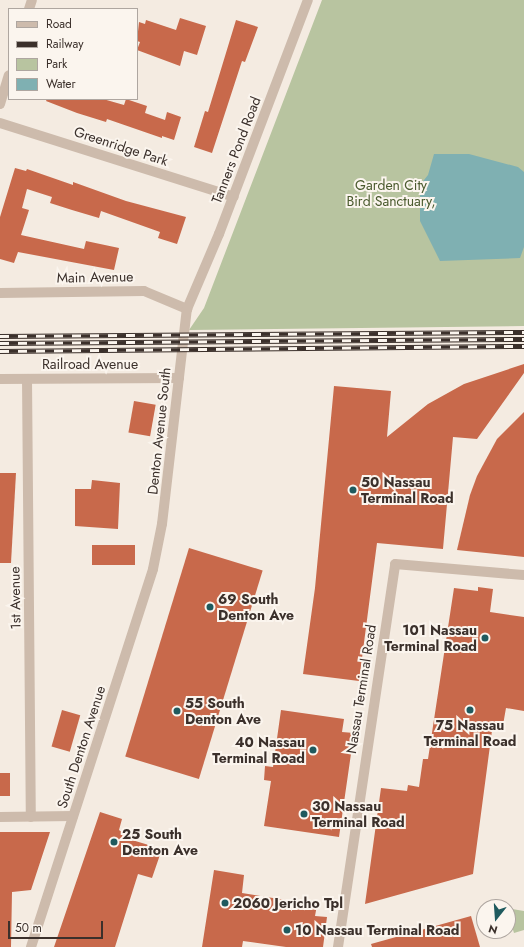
<!DOCTYPE html>
<html>
<head>
<meta charset="utf-8">
<style>
  body { margin:0 }
  #map { position:relative; width:524px; height:947px; overflow:hidden; background:#f4ebe1; font-family:Jost,sans-serif }
  div>[style] { position:absolute }
  [style*='--x'] { left:calc(var(--x)*1px); top:calc(var(--y)*1px); width:calc(var(--w)*1px); rotate:calc(var(--a)*1deg) }
  .green>* { inset:0; background:#b8c4a0 }
  .water>* { inset:0; background:#7fb0b2 }
  .building>* { inset:0; background:#c8694b; transform-origin:0 0 }
  .minor>* { height:10px; margin:-5px; padding:0 5px; transform-origin:5px; border-radius:5px; background:#cdbbac }
  .tertiary>* { height:10px; margin:-5px; padding:0 5px; transform-origin:5px; border-radius:5px; background:#cdbbac }
  .rail>* { height:4.5px; margin-top:-2.25px; transform-origin:0; background:repeating-linear-gradient(90deg,#fbf5ee 0 9px,#3b302b 0 18px); box-sizing:border-box; border-block:1px solid #3b302b }
  .dots>* { width:11px; height:11px; translate:-50% -50%; box-sizing:border-box; border:2px solid #fbf5ee; border-radius:50% }
  span { translate:-50% -50%; white-space:nowrap; text-align:center; line-height:1.15; -webkit-text-stroke:4px #fbf5ee; paint-order:stroke }
  .street-label { font-size:14px; color:#3b302b }
  .park-label { font-size:14px; color:#4a5a2e }
  .poi-label { font-size:14px; color:#3b302b; font-weight:700 }
  .left { translate:0 -50%; text-align:left }
  .right { translate:-100% -50%; text-align:right }
  .legend { position:absolute; left:8px; top:8px; width:130px; height:92px; box-sizing:border-box; background:#fbf5ee; border:1px solid #aea6a0; margin:0; padding:5px 7px; list-style:none; font-size:12px; color:#3b302b }
  .legend li { display:flex; align-items:center; gap:8px; height:20px }
  .legend b { width:20px; border:1px solid #aea6a0 }
  .north { position:absolute; left:476px; top:899px; width:40px; height:40px; box-sizing:border-box; background:#fbf5ee; border:1px solid #aea6a0; border-radius:50%; rotate:197deg; font-size:11px; font-weight:700; line-height:16px; text-align:center; color:#3b302b }
  .north::after { content:''; display:block; margin:auto; width:14px; height:18px; background:#1f5a5e; clip-path:polygon(50% 0,100% 100%,50% 72%,0 100%) }
  .scale { position:absolute; left:8px; top:921px; width:95px; height:18px; box-sizing:border-box; border:2px solid #3b302b; border-top:0; padding-left:5px; font-size:12px; line-height:14px; white-space:nowrap; color:#3b302b; -webkit-text-stroke:3px #fbf5ee; paint-order:stroke }
</style>
</head>
<body>
<div id="map">
  <div class="green">
    <i style="clip-path:polygon(322px 0,524px 0,524px 326px,189px 330px,204px 308px)"></i>
    <i style="clip-path:polygon(512px 909px,524px 911px,524px 930px,514px 933px,510px 920px)"></i>
  </div>
  <div class="water">
    <i style="clip-path:polygon(434px 154px,469px 154px,518px 167px,524px 172px,524px 247px,520px 258px,440px 261px,420px 221px,420px 185px,428px 175px)"></i>
  </div>
  <div class="building">
    <i style="clip-path:polygon(180px 18px,206px 26px,197px 55px,184px 51px,180px 66px,137px 50px,140px 42px,137px 41px,139px 22px,145px 24px,146px 20px,176px 30px)"></i>
    <i style="clip-path:polygon(236px 20px,258px 27px,245px 62px,242px 61px,212px 153px,194px 147px,205px 111px,208px 112px)"></i>
    <i style="clip-path:polygon(47px 99px,103px 99px,124px 105px,126px 99px,147px 106px,145px 113px,165px 120px,167px 112px,181px 117px,174px 140px,162px 136px,162px 138px,107px 119px,106px 122px,77px 113px,46px 101px)"></i>
    <i style="clip-path:polygon(15px 168px,26px 171px,27px 169px,73px 185px,73px 182px,126px 201px,186px 217px,177px 244px,158px 238px,160px 232px,101px 211px,99px 218px,72px 210px,50px 203px,52px 197px,27px 189px,22px 208px,29px 210px,21px 235px,84px 249px,86px 241px,119px 248px,114px 270px,18px 252px,14px 263px,0 259px,0 217px)"></i>
    <i style="clip-path:polygon(524px 364px,524px 373px,477px 439px,453px 437px,443px 549px,377px 543px,359px 681px,303px 674px,315px 588px,334px 386px,391px 391px,387px 437px,428px 404px,464px 384px)"></i>
    <i style="left:134px;top:401px;width:22px;height:32px;rotate:10deg"></i>
    <i style="clip-path:polygon(524px 412px,524px 557px,457px 550px,470px 495px,477px 476px,497px 439px)"></i>
    <i style="clip-path:polygon(0 473px,16px 473px,11px 563px,0 563px)"></i>
    <i style="clip-path:polygon(92px 480px,120px 483px,118px 529px,75px 526px,75px 489px,91px 489px)"></i>
    <i style="left:135px;top:545px;width:20px;height:43px;rotate:90deg"></i>
    <i style="left:189px;top:548px;width:77px;height:218px;rotate:17deg"></i>
    <i style="clip-path:polygon(478px 587px,493px 589px,490px 612px,524px 617px,524px 711px,506px 708px,503px 725px,493px 723px,473px 874px,365px 904px,381px 788px,407px 791px,408px 785px,419px 787px,423px 759px,428px 759px,454px 588px,478px 591px)"></i>
    <i style="left:62px;top:710px;width:19px;height:38px;rotate:16deg"></i>
    <i style="clip-path:polygon(281px 710px,344px 719px,342px 732px,354px 733px,339px 837px,264px 826px,271px 781px,264px 780px,265px 766px,273px 767px)"></i>
    <i style="left:0;top:773px;width:10px;height:23px"></i>
    <i style="clip-path:polygon(100px 812px,122px 819px,119px 830px,123px 833px,122px 837px,162px 849px,152px 878px,138px 874px,115px 947px,54px 947px)"></i>
    <i style="clip-path:polygon(0 832px,50px 832px,31px 890px,12px 892px,11px 947px,0 947px)"></i>
    <i style="clip-path:polygon(214px 870px,244px 875px,242px 893px,317px 905px,315px 916px,327px 917px,323px 947px,286px 947px,243px 941px,242px 947px,202px 947px)"></i>
    <i style="clip-path:polygon(471px 916px,480px 947px,372px 947px,371px 944px)"></i>
  </div>
  <div class="minor">
    <i style="--x:29;--y:9;--w:9;--a:-72"></i>
    <i style="--x:0;--y:104;--w:30;--a:-73"></i>
    <i style="--x:0;--y:123;--w:245;--a:17.5"></i>
    <i style="--x:0;--y:293;--w:144;--a:-0.8"></i>
    <i style="--x:144;--y:291;--w:47;--a:22.7"></i>
    <i style="--x:0;--y:379;--w:179;--a:-0.3"></i>
    <i style="--x:27;--y:379;--w:438;--a:89.5"></i>
    <i style="--x:0;--y:817;--w:73;--a:-0.8"></i>
    <i style="--x:338;--y:947;--w:387;--a:-81.5"></i>
    <i style="--x:395;--y:564;--w:129;--a:4.9"></i>
  </div>
  <div class="tertiary">
    <i style="--x:31;--y:947;--w:397;--a:-72.1"></i>
    <i style="--x:153;--y:569;--w:46;--a:-78.7"></i>
    <i style="--x:162;--y:524;--w:216;--a:-83.4"></i>
    <i style="--x:187;--y:309;--w:82;--a:-66.9"></i>
    <i style="--x:219;--y:234;--w:250;--a:-69.2"></i>
  </div>
  <div class="rail">
    <i style="--x:0;--y:336;--w:524;--a:-0.44"></i>
    <i style="--x:0;--y:343;--w:524;--a:-0.44"></i>
    <i style="--x:0;--y:351;--w:524;--a:-0.55"></i>
  </div>
  <div class="dots">
    <i style="left:353px;top:490px;background:#1f5a5e"></i>
    <i style="left:210px;top:607px;background:#1f5a5e"></i>
    <i style="left:485px;top:638px;background:#1f5a5e"></i>
    <i style="left:470px;top:710px;background:#1f5a5e"></i>
    <i style="left:177px;top:711px;background:#1f5a5e"></i>
    <i style="left:313px;top:750px;background:#1f5a5e"></i>
    <i style="left:304px;top:814px;background:#1f5a5e"></i>
    <i style="left:114px;top:842px;background:#1f5a5e"></i>
    <i style="left:225px;top:903px;background:#1f5a5e"></i>
    <i style="left:287px;top:930px;background:#1f5a5e"></i>
  </div>
  <div class="street-label">
    <span style="left:121px;top:146px;rotate:18deg">Greenridge Park</span>
    <span style="left:236px;top:150px;rotate:-69deg">Tanners Pond Road</span>
    <span style="left:95px;top:277px;rotate:-1deg">Main Avenue</span>
    <span style="left:90px;top:364px">Railroad Avenue</span>
    <span style="left:159px;top:431px;rotate:-84deg">Denton Avenue South</span>
    <span style="left:15px;top:598px;rotate:-91deg">1st Avenue</span>
    <span style="left:361px;top:689px;rotate:-81deg">Nassau Terminal Road</span>
    <span style="left:81px;top:747px;rotate:-72deg">South Denton Avenue</span>
  </div>
  <div class="park-label">
    <span style="left:391px;top:193px">Garden City<br>Bird Sanctuary,</span>
  </div>
  <div class="poi-label">
    <span class="left" style="left:361px;top:490px">50 Nassau<br>Terminal Road</span>
    <span class="left" style="left:218px;top:607px">69 South<br>Denton Ave</span>
    <span class="right" style="left:477px;top:638px">101 Nassau<br>Terminal Road</span>
    <span class="left" style="left:185px;top:711px">55 South<br>Denton Ave</span>
    <span style="left:470px;top:733px">75 Nassau<br>Terminal Road</span>
    <span class="right" style="left:305px;top:750px">40 Nassau<br>Terminal Road</span>
    <span class="left" style="left:312px;top:814px">30 Nassau<br>Terminal Road</span>
    <span class="left" style="left:122px;top:842px">25 South<br>Denton Ave</span>
    <span class="left" style="left:233px;top:903px">2060 Jericho Tpl</span>
    <span class="left" style="left:295px;top:930px">10 Nassau Terminal Road</span>
  </div>
  <ul class="legend">
  <li><b style="height:5px;background:#cdbbac"></b>Road</li>
  <li><b style="height:5px;background:#3b302b"></b>Railway</li>
  <li><b style="height:11px;background:#b8c4a0"></b>Park</li>
  <li><b style="height:11px;background:#7fb0b2"></b>Water</li>
  </ul>
  <div class="north">N</div>
  <div class="scale">50 m</div>
</div>
</body>
</html>
